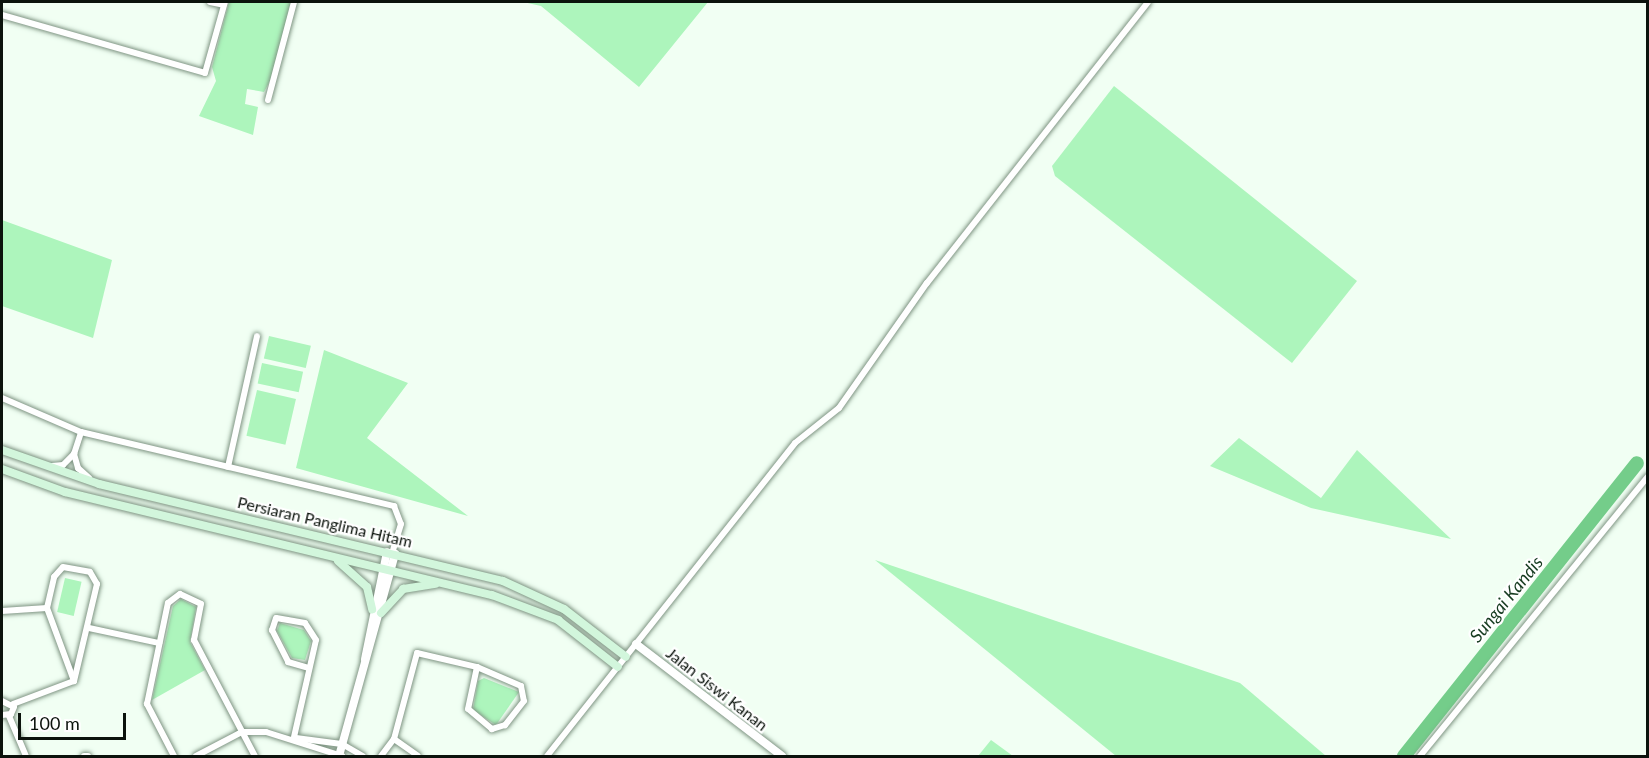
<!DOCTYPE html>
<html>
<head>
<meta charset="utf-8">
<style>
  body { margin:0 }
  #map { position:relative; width:1649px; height:758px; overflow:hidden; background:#f1fff3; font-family:Lato,sans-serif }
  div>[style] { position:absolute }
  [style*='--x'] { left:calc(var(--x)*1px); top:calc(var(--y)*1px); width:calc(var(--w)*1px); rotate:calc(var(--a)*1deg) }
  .green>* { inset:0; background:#adf5bc; transform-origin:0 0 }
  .river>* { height:14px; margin:-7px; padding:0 7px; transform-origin:7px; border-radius:7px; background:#74cd8a }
  .roads { filter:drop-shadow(0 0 2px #7f9583) drop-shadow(0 0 2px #7f9583) }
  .minor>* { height:6px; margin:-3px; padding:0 3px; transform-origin:3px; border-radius:3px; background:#fff }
  .tertiary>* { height:8px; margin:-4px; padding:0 4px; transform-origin:4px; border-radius:4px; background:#fff }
  .secondary>* { height:8px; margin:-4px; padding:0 4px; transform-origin:4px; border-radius:4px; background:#d2f6dc }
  span { translate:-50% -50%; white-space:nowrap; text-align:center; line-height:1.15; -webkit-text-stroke:4.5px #fff; paint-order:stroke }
  .street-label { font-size:16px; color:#0b130c }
  .water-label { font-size:18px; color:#173c21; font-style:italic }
  .frame { position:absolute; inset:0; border:3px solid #0b130c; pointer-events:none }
  .scale { position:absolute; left:18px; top:713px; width:108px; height:27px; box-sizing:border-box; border:3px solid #0b130c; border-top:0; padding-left:8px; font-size:18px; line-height:21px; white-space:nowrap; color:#0b130c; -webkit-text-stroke:4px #fff; paint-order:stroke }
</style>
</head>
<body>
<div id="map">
  <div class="green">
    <i style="clip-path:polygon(229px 2px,291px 2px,272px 77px,264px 92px,247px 89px,245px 104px,258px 107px,253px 135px,199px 116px,216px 81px,212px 67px)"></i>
    <i style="clip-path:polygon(523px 2px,708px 2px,639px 87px,541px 6px)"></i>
    <i style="clip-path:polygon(1114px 86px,1357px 281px,1292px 363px,1055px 176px,1052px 166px)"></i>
    <i style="clip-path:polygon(2px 220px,112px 260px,93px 338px,2px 306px)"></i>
    <i style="left:269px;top:336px;width:43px;height:23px;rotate:13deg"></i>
    <i style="clip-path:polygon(324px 350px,408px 383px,367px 438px,468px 516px,296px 468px)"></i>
    <i style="left:262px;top:363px;width:42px;height:21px;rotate:12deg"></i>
    <i style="left:257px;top:390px;width:40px;height:47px;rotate:13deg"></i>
    <i style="clip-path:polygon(1239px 438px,1321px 498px,1357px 450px,1451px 539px,1311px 508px,1210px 466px)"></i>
    <i style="clip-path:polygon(875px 560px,1240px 683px,1326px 756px,1116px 756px)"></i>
    <i style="left:65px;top:578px;width:17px;height:35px;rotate:13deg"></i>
    <i style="clip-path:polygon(181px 599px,196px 607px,190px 642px,205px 670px,152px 700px,173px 606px)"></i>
    <i style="clip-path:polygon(280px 623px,304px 630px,311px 641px,305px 660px,292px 658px,277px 631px)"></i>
    <i style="clip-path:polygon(484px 678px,519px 692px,496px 725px,473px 710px,478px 681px)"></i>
    <i style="clip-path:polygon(991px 740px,1013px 756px,978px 756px)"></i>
  </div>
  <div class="river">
    <i style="--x:1404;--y:756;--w:374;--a:-51.5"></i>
  </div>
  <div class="roads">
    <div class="minor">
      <i style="--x:210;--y:2;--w:14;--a:12"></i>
      <i style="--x:2;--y:15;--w:211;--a:15.9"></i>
      <i style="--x:205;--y:73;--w:74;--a:-74.3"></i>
      <i style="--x:268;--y:100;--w:101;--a:-75.1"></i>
      <i style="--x:2;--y:398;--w:86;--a:23.3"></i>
      <i style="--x:81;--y:432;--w:322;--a:13.3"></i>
      <i style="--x:394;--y:506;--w:19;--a:69"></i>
      <i style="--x:401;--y:524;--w:31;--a:107"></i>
      <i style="--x:74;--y:454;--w:15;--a:74"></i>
      <i style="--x:78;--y:468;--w:15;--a:42"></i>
      <i style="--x:52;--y:466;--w:11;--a:-5"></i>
      <i style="--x:63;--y:465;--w:16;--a:-45"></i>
      <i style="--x:74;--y:454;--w:23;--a:-72"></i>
      <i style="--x:228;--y:467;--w:134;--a:-77.5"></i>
      <i style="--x:63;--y:567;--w:27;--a:10"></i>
      <i style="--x:90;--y:572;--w:14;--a:60"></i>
      <i style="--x:97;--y:584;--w:100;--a:103.3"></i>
      <i style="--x:74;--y:681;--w:78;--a:-110.3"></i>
      <i style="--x:47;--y:608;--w:32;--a:-77"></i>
      <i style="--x:54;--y:577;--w:13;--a:-48"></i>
      <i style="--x:2;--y:611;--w:45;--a:-3.8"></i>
      <i style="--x:89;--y:628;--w:72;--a:12.1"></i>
      <i style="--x:2;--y:701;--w:13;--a:27"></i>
      <i style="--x:14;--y:707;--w:8;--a:113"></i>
      <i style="--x:11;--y:714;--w:9;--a:174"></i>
      <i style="--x:13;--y:704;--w:65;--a:-20.7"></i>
      <i style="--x:9;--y:716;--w:43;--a:67"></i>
      <i style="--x:294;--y:737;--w:99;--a:-77.2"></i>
      <i style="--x:316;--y:640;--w:20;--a:-123"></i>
      <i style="--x:305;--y:623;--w:29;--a:-170"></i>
      <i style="--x:276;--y:618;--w:13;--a:108"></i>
      <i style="--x:272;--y:630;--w:36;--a:63"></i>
      <i style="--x:288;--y:662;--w:22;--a:16"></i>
      <i style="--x:296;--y:738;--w:46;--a:7.4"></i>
      <i style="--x:342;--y:744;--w:24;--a:30"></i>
      <i style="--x:394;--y:739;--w:29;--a:35"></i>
      <i style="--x:84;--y:756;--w:4;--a:0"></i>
      <i style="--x:174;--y:756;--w:59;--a:-117.4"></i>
      <i style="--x:147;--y:704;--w:103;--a:-78.3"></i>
      <i style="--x:168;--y:603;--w:15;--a:-37"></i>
      <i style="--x:180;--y:594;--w:23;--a:25"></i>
      <i style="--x:201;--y:604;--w:37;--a:101"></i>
      <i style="--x:194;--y:640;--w:131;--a:62.3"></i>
      <i style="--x:196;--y:756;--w:52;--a:-27.6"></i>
      <i style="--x:242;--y:732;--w:24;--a:0"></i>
      <i style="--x:266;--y:732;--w:80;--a:17.5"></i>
      <i style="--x:381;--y:756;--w:21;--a:-53"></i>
      <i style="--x:394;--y:739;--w:89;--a:-75"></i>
      <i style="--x:417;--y:653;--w:62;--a:13.1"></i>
      <i style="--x:477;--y:667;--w:48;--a:23.4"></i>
      <i style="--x:521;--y:686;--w:15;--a:79"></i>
      <i style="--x:524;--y:701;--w:31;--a:128"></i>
      <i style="--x:505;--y:725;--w:14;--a:163"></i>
      <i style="--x:492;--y:729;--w:31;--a:-140"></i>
      <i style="--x:468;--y:709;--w:43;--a:-77.9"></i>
      <i style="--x:547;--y:756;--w:399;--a:-51.6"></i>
      <i style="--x:795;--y:443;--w:56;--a:-38.5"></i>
      <i style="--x:839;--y:408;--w:153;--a:-54.9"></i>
      <i style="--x:927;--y:283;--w:357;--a:-51.8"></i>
      <i style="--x:1420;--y:756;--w:361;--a:-50.8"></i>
    </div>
    <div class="tertiary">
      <i style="--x:636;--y:644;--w:184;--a:37.5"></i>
      <i style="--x:365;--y:659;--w:109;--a:-78.4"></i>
      <i style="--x:339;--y:756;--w:210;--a:-74.5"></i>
    </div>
    <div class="secondary">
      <i style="--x:2;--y:450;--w:103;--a:19.3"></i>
      <i style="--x:99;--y:484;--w:415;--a:13.5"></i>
      <i style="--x:503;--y:581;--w:67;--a:24.7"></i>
      <i style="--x:564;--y:609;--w:78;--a:37.7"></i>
      <i style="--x:2;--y:469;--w:67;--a:20.1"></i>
      <i style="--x:65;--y:492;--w:439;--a:13.6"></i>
      <i style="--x:492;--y:595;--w:71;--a:20.7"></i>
      <i style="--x:558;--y:620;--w:76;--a:38.1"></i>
      <i style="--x:338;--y:561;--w:39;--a:42"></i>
      <i style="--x:367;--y:587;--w:23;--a:77"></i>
      <i style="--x:381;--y:613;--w:33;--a:-47"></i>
      <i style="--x:403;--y:589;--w:33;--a:-9"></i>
    </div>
  </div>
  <div class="street-label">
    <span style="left:325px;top:522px;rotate:13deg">Persiaran Panglima Hitam</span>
    <span style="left:717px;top:689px;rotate:38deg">Jalan Siswi Kanan</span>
  </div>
  <div class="water-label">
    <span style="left:1506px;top:599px;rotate:-51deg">Sungai Kandis</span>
  </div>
  <div class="frame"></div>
  <div class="scale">100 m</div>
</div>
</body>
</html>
